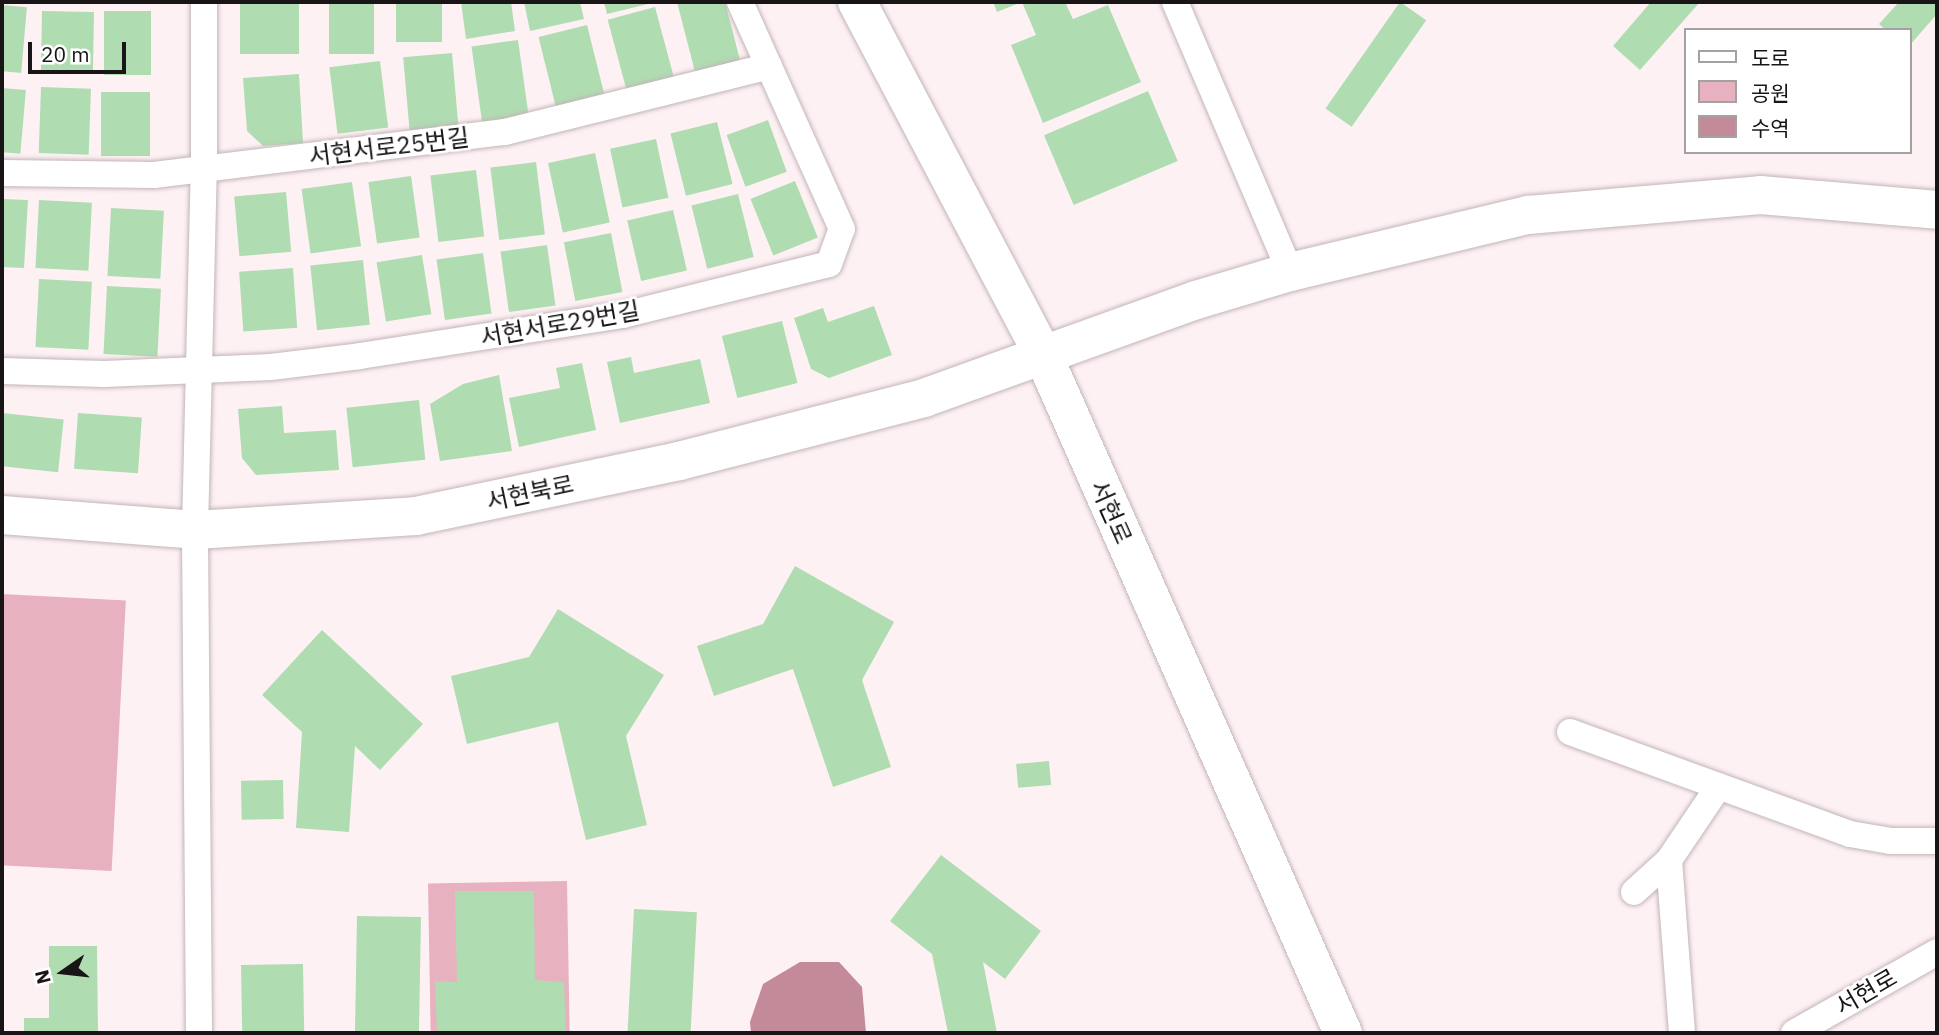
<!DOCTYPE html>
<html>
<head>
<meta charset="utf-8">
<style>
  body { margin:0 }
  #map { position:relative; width:1939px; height:1035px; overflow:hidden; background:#fef1f4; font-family:"IBM Plex Sans","Noto Sans KR",sans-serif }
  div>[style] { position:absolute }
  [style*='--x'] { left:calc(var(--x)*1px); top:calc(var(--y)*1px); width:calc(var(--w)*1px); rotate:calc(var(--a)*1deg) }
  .green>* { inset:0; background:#e7b1bf; transform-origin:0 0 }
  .water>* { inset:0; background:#c38a99 }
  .building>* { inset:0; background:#b0dcb2; transform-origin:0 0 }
  .roads { filter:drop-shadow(0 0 2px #c2b5b8) drop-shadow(0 0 2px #c2b5b8) }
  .street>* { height:26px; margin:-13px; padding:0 13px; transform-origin:13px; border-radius:13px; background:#fff }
  .secondary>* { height:38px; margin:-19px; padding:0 19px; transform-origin:19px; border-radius:19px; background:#fff }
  span { translate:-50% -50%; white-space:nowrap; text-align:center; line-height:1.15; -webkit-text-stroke:5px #fff; paint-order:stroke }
  .street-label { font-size:24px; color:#191516 }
  .frame { position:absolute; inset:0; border:4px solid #191516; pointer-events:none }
  .legend { position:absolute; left:1684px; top:28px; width:228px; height:126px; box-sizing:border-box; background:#fff; border:2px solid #a3a1a2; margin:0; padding:9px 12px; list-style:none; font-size:21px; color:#191516 }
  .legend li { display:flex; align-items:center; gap:14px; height:35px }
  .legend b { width:35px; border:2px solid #a3a1a2 }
  .north { position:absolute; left:28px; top:937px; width:70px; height:70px; -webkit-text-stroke:5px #fff; paint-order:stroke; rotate:256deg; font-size:19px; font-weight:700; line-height:28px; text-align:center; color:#191516 }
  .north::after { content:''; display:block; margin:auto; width:24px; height:32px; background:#191516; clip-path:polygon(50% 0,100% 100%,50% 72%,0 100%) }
  .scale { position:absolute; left:28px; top:42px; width:98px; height:32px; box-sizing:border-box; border:4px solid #191516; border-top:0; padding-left:9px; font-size:21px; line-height:24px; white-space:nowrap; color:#191516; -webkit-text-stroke:5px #fff; paint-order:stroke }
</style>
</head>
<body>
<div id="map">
  <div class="green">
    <i style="left:2px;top:594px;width:124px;height:271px;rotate:3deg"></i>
    <i style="left:567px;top:881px;width:152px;height:139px;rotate:89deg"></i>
  </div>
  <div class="water">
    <i style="clip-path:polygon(800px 962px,839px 962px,862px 987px,866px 1033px,751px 1033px,750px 1022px,763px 984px)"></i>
  </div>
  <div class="building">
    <i style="left:240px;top:2px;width:59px;height:52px"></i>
    <i style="left:329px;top:2px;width:45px;height:52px"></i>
    <i style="left:396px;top:2px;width:46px;height:40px"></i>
    <i style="clip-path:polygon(461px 2px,511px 2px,515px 31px,466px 39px)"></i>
    <i style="clip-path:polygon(524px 2px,580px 2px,584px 19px,530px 31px)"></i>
    <i style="clip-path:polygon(604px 2px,652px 2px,652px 3px,607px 14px)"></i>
    <i style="clip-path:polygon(677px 2px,725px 2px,740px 60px,695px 72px)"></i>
    <i style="clip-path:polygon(993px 2px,1022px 2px,997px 12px)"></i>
    <i style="clip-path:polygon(1022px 2px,1065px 2px,1073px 19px,1108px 5px,1141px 82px,1043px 123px,1011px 45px,1036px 35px)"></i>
    <i style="left:1400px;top:2px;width:32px;height:130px;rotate:35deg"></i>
    <i style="clip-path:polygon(1651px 2px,1700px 2px,1640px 70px,1613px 46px)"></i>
    <i style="clip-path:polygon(1899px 2px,1937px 2px,1937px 14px,1909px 46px,1909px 30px,1886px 30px,1879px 24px)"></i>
    <i style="left:2px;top:5px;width:25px;height:66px;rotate:5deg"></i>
    <i style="left:655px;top:7px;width:78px;height:49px;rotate:75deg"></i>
    <i style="left:42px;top:11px;width:52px;height:62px;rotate:1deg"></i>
    <i style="left:104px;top:11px;width:47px;height:64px"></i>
    <i style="left:587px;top:25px;width:72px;height:50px;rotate:76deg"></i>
    <i style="left:518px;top:40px;width:76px;height:47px;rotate:82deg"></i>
    <i style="left:452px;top:53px;width:74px;height:49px;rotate:85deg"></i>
    <i style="left:380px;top:61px;width:67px;height:51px;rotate:83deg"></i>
    <i style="clip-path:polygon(299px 74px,303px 143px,263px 146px,247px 131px,243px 78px)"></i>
    <i style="left:41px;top:87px;width:50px;height:66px;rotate:2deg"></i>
    <i style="left:2px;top:88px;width:24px;height:64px;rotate:5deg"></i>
    <i style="left:1148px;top:91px;width:76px;height:113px;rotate:67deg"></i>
    <i style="left:101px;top:92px;width:49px;height:64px"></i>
    <i style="left:768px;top:120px;width:55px;height:44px;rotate:70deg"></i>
    <i style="left:717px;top:122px;width:64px;height:48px;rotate:76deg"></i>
    <i style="left:656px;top:139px;width:60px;height:47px;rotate:78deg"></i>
    <i style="left:595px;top:153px;width:71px;height:48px;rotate:78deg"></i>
    <i style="left:536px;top:162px;width:73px;height:46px;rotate:83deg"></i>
    <i style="left:476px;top:170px;width:67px;height:46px;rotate:83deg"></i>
    <i style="left:411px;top:176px;width:62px;height:43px;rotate:82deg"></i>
    <i style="left:795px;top:181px;width:61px;height:48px;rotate:68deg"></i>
    <i style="left:352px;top:182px;width:65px;height:51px;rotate:82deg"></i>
    <i style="left:286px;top:192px;width:60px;height:52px;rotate:85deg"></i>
    <i style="left:738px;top:194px;width:65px;height:48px;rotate:76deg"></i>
    <i style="clip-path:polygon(2px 199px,28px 200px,24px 268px,2px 267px)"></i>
    <i style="left:39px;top:200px;width:53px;height:68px;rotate:3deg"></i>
    <i style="left:111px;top:208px;width:53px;height:68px;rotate:3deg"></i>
    <i style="left:673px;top:210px;width:62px;height:47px;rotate:77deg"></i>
    <i style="left:611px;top:233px;width:60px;height:48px;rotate:79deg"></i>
    <i style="left:547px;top:245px;width:61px;height:47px;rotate:82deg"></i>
    <i style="left:483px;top:253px;width:61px;height:47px;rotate:82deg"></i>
    <i style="left:422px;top:255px;width:60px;height:46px;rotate:81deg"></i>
    <i style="left:363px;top:260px;width:65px;height:53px;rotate:84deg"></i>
    <i style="left:293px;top:268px;width:60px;height:54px;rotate:86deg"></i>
    <i style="left:39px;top:279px;width:53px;height:68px;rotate:3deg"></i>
    <i style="left:107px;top:286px;width:54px;height:68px;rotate:3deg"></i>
    <i style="clip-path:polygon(874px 306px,892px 355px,829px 378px,811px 369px,794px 318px,823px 308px,828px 322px)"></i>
    <i style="left:782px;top:321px;width:64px;height:62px;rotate:76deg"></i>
    <i style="clip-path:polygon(631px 357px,634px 373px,700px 359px,710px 403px,620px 423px,607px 362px)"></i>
    <i style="clip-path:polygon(582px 363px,596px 430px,519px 447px,509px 398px,560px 388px,556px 368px)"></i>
    <i style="clip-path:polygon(499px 375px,512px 451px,440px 461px,430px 404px,463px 384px)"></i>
    <i style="left:419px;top:400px;width:60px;height:73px;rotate:84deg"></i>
    <i style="clip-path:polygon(282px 406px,284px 433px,336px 430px,339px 470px,256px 475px,242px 458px,238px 409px)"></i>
    <i style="left:2px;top:413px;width:62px;height:53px;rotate:6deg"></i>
    <i style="left:78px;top:413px;width:64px;height:56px;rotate:4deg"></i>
    <i style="clip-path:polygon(795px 566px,894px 622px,862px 680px,891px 767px,833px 787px,793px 669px,714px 696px,697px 646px,763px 624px)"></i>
    <i style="clip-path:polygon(558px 609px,664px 675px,626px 736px,647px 825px,586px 840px,558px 722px,467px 744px,451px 676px,529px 657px)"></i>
    <i style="clip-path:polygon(322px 630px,423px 724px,380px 770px,355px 746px,349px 832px,296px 828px,302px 732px,262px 695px)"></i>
    <i style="left:1049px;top:761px;width:24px;height:33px;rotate:85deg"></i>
    <i style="left:283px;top:780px;width:39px;height:42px;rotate:89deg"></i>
    <i style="clip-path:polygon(941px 855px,1041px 931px,1005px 979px,983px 962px,997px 1033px,948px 1033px,932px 954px,890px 921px)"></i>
    <i style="clip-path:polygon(455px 891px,534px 891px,535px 980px,564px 982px,566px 1033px,437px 1033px,435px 981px,457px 982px)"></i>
    <i style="left:634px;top:909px;width:63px;height:124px;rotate:3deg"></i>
    <i style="left:357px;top:916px;width:64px;height:117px;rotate:1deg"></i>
    <i style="clip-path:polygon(49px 946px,97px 946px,98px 1033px,24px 1033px,24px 1018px,49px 1018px)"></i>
    <i style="left:303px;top:964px;width:69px;height:62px;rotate:89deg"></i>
  </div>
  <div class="roads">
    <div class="street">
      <i style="--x:1175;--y:2;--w:293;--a:66.9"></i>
      <i style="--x:2;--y:173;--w:152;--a:0.8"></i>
      <i style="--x:154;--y:175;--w:354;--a:-7"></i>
      <i style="--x:505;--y:132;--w:272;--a:-14"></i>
      <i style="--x:2;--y:371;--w:102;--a:1.7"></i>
      <i style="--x:104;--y:374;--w:167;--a:-2.4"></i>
      <i style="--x:271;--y:367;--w:90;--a:-7"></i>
      <i style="--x:360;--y:356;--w:266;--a:-8.9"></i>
      <i style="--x:623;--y:315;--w:212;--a:-13.9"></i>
      <i style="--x:829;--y:264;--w:37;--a:-70"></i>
      <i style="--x:842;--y:229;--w:249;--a:-114.2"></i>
      <i style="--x:1570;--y:732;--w:298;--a:20"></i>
      <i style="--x:1850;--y:834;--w:42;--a:9.7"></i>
      <i style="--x:1891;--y:841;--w:46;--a:0"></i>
      <i style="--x:1669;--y:860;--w:173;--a:85.7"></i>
      <i style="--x:1634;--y:892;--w:47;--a:-42.4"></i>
      <i style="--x:1669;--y:860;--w:89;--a:-56"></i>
      <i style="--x:199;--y:1033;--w:503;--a:-90.46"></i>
      <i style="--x:195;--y:530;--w:360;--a:-88.6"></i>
      <i style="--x:204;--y:170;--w:168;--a:-90"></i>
      <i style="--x:1794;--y:1033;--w:164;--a:-29.5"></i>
    </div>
    <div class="secondary">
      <i style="--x:857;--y:2;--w:401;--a:62.2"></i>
      <i style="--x:1044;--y:357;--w:739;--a:66.14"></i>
      <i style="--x:2;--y:515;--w:194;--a:4.4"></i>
      <i style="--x:195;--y:530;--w:221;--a:-3.6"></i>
      <i style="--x:416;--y:516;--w:269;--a:-11.8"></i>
      <i style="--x:679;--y:461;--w:253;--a:-14.4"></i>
      <i style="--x:924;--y:398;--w:289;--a:-19.8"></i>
      <i style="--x:1196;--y:300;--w:98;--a:-16.6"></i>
      <i style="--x:1290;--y:272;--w:245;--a:-13.5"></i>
      <i style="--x:1528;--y:215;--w:233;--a:-4.9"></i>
      <i style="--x:1760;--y:195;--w:178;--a:4.8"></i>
    </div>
  </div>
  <div class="street-label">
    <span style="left:389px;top:147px;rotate:-7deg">서현서로25번길</span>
    <span style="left:560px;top:324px;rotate:-10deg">서현서로29번길</span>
    <span style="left:530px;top:493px;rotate:-12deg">서현북로</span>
    <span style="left:1111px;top:512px;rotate:66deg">서현로</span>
    <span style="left:1866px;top:992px;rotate:-30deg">서현로</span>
  </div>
  <div class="frame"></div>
  <ul class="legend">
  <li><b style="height:9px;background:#fff"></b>도로</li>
  <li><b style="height:19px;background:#e7b1bf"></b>공원</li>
  <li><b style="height:19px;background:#c38a99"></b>수역</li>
  </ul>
  <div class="north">N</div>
  <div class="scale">20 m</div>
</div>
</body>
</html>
